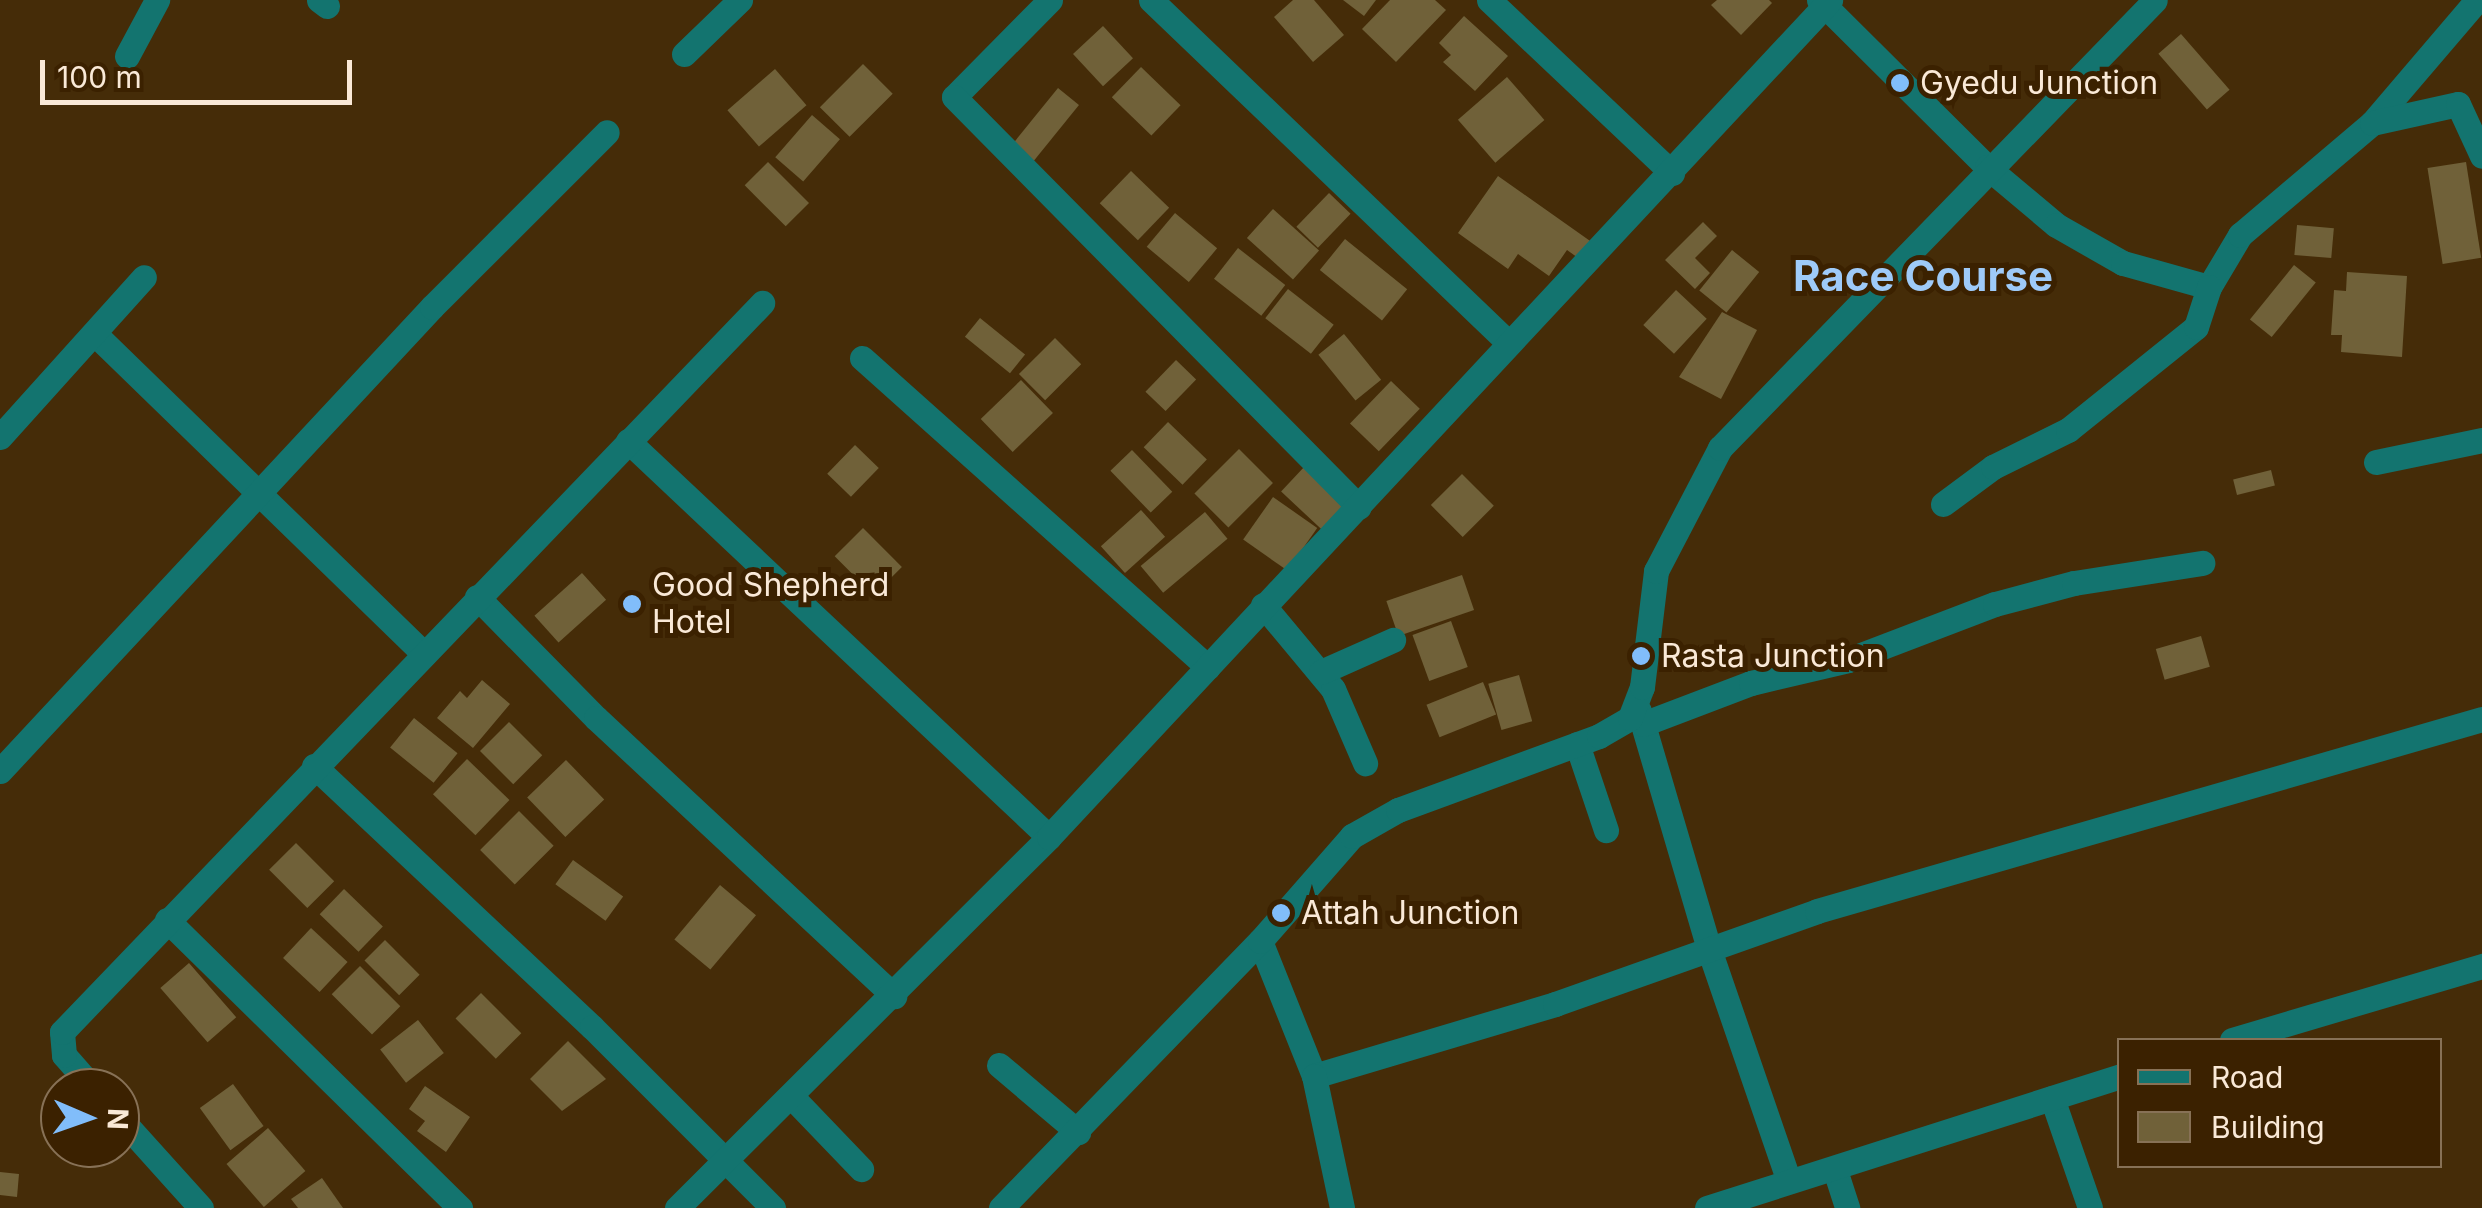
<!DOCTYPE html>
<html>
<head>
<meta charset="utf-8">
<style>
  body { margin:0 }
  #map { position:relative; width:2482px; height:1208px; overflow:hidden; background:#452c08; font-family:Inter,sans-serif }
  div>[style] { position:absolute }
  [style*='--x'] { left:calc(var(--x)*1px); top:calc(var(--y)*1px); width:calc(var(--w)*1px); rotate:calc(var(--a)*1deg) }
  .building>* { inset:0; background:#706139; transform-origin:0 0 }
  .minor>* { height:25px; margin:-12.5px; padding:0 12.5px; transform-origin:12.5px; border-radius:12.5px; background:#13746f }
  .dots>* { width:28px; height:28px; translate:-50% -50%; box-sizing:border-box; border:5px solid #3b2100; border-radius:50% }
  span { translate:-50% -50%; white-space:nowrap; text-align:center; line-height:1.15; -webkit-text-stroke:10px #3b2100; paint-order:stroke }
  .poi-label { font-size:32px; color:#fae9d7 }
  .left { translate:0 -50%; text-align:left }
  .district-label { font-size:42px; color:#9ecaf8; font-weight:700 }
  .legend { position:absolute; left:2117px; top:1038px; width:325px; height:130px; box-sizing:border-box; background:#3b2100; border:2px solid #877156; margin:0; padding:12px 18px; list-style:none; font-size:30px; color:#fae9d7 }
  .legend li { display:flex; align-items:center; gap:20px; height:50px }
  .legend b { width:50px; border:2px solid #877156 }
  .north { position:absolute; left:40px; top:1068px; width:100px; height:100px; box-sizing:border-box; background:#3b2100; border:2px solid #877156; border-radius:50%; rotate:92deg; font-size:28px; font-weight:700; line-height:40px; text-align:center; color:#fae9d7 }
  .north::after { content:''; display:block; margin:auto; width:35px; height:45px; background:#81bdfa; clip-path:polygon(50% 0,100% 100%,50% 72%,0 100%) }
  .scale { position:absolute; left:40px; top:60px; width:312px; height:45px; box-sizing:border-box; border:5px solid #fae9d7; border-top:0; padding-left:12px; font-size:30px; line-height:35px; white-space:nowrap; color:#fae9d7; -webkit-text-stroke:8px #3b2100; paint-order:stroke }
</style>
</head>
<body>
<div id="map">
  <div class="building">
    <i style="clip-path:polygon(1293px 0,1314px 0,1344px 35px,1313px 62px,1274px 17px)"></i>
    <i style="clip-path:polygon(1343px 0,1376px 0,1364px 16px)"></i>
    <i style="clip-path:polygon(1390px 0,1435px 0,1446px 10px,1396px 62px,1362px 29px)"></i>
    <i style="clip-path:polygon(1717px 0,1769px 0,1772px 3px,1741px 35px,1711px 5px)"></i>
    <i style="clip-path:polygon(1464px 16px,1508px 56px,1475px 91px,1443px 62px,1451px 55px,1439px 43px)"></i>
    <i style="left:1103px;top:26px;width:44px;height:41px;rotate:47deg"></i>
    <i style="left:2181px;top:34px;width:74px;height:30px;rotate:49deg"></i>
    <i style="left:863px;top:64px;width:42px;height:61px;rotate:45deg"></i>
    <i style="left:1141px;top:67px;width:55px;height:42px;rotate:44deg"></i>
    <i style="left:775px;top:69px;width:48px;height:63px;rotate:49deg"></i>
    <i style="left:1507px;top:77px;width:57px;height:65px;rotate:49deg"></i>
    <i style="left:1058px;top:88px;width:27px;height:72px;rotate:39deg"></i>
    <i style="left:812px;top:115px;width:37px;height:56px;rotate:41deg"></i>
    <i style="left:768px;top:162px;width:58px;height:33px;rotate:45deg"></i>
    <i style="left:2466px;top:162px;width:97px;height:39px;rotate:81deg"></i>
    <i style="left:1131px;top:171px;width:53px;height:45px;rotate:44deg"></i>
    <i style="clip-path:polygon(1498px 176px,1593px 243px,1581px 260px,1567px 250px,1549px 276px,1518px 254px,1508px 269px,1458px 233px)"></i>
    <i style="left:1329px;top:193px;width:30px;height:47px;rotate:44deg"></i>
    <i style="left:1273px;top:209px;width:62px;height:39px;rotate:42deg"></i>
    <i style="left:1175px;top:213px;width:55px;height:44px;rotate:40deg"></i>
    <i style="clip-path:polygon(1703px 222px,1717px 236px,1695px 258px,1710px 273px,1695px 289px,1665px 260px)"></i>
    <i style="left:2297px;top:225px;width:37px;height:30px;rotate:5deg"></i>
    <i style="left:1345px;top:239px;width:80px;height:40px;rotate:39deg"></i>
    <i style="left:1238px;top:248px;width:60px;height:39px;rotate:38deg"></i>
    <i style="left:1732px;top:250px;width:35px;height:52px;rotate:39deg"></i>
    <i style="left:2294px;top:265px;width:28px;height:70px;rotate:39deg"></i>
    <i style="clip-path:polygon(2347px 272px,2407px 276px,2402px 357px,2341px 352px,2342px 335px,2331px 335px,2334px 290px,2346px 291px)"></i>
    <i style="left:1288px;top:289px;width:58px;height:37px;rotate:38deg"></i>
    <i style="left:1676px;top:290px;width:42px;height:48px;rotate:43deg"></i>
    <i style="clip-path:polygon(1722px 312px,1757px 330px,1721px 399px,1679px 377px)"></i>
    <i style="left:980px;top:318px;width:58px;height:24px;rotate:39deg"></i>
    <i style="left:1344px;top:334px;width:59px;height:33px;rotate:51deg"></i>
    <i style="left:1055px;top:338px;width:37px;height:51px;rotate:45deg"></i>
    <i style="left:1176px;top:360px;width:28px;height:44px;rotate:44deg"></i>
    <i style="left:1021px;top:380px;width:46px;height:56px;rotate:46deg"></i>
    <i style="left:1391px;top:381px;width:40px;height:59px;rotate:44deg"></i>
    <i style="left:1168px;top:422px;width:54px;height:35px;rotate:44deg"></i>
    <i style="left:855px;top:445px;width:33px;height:40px;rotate:44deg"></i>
    <i style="left:1239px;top:449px;width:48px;height:63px;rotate:45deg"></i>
    <i style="left:1132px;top:450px;width:58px;height:30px;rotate:46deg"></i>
    <i style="left:1305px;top:466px;width:64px;height:35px;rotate:43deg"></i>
    <i style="left:2271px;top:470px;width:16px;height:39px;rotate:76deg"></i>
    <i style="left:1462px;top:474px;width:45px;height:44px;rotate:45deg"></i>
    <i style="left:1273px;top:497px;width:54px;height:52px;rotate:35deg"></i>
    <i style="left:1141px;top:510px;width:36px;height:54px;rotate:48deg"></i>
    <i style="left:1205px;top:512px;width:35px;height:84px;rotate:50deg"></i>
    <i style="left:863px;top:528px;width:55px;height:40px;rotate:45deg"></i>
    <i style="left:582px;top:573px;width:36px;height:64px;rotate:48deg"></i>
    <i style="left:1462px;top:575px;width:37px;height:80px;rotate:71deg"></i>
    <i style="left:1451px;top:621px;width:49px;height:41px;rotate:70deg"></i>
    <i style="left:2201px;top:636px;width:32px;height:47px;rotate:74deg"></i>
    <i style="left:1519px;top:675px;width:48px;height:32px;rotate:74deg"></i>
    <i style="clip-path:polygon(482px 680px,510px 704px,473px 748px,437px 718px,460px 691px,467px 698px)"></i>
    <i style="left:1483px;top:682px;width:35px;height:61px;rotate:68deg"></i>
    <i style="left:414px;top:718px;width:56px;height:38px;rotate:39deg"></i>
    <i style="left:509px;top:722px;width:47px;height:41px;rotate:45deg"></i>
    <i style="left:467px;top:759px;width:59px;height:49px;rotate:44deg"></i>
    <i style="left:566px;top:760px;width:55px;height:54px;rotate:46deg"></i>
    <i style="left:519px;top:811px;width:49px;height:55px;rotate:45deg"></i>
    <i style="left:296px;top:843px;width:54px;height:38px;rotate:45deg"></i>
    <i style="left:573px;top:860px;width:62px;height:30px;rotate:36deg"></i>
    <i style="left:720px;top:885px;width:47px;height:71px;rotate:40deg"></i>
    <i style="left:344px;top:889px;width:54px;height:35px;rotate:44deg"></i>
    <i style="left:311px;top:928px;width:50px;height:41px;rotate:43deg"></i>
    <i style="left:385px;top:940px;width:49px;height:29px;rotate:45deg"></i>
    <i style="left:189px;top:963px;width:72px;height:38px;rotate:49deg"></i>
    <i style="left:360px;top:966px;width:57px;height:40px;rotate:45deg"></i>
    <i style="left:481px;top:993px;width:57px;height:36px;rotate:45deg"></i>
    <i style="left:418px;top:1020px;width:42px;height:48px;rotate:52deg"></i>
    <i style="clip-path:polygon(568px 1041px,606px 1079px,562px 1111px,530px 1079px)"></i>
    <i style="left:233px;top:1084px;width:52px;height:41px;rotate:54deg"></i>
    <i style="clip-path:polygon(425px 1086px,470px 1117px,446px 1152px,417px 1131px,425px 1121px,409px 1109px)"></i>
    <i style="left:268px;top:1128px;width:57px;height:55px;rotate:49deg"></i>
    <i style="clip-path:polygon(0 1172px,19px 1174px,17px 1197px,0 1195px)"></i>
    <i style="clip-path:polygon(322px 1178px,343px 1208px,298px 1208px,291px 1199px)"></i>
  </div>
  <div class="minor">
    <i style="--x:319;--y:0;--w:10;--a:37"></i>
    <i style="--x:1050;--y:0;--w:136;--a:134.7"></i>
    <i style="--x:954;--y:97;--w:576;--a:45.35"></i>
    <i style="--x:1151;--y:0;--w:496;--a:43.8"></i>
    <i style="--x:1489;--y:0;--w:252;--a:43.4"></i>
    <i style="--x:1819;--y:0;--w:237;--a:44.8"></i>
    <i style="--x:1987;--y:167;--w:90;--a:40"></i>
    <i style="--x:2056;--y:225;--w:77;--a:29.6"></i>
    <i style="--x:2123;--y:263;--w:89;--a:15.6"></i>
    <i style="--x:2209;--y:287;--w:61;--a:-59.2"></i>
    <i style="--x:2240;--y:235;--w:173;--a:-40.3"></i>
    <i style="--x:2372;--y:123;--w:162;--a:-49.5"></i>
    <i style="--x:684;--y:54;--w:78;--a:-44"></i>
    <i style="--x:127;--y:56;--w:64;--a:-61.8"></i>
    <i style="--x:2372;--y:123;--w:88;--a:-12.5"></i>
    <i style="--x:2458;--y:104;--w:57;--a:65.2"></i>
    <i style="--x:96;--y:335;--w:458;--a:44.2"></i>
    <i style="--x:862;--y:358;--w:464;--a:41.8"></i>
    <i style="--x:0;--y:437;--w:215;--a:-48"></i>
    <i style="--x:628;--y:441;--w:578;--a:43.25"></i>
    <i style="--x:2376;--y:462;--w:108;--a:-11.7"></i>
    <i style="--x:1943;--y:504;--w:62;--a:-36.5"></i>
    <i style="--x:1993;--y:467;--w:84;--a:-26.3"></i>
    <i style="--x:2068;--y:430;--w:164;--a:-38.8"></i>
    <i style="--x:2196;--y:327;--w:42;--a:-72"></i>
    <i style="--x:477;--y:597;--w:170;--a:45.5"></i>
    <i style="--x:596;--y:718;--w:408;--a:43"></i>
    <i style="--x:1263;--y:605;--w:109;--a:50.2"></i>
    <i style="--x:1333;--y:689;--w:81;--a:66.6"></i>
    <i style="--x:1321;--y:672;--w:79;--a:-24"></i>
    <i style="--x:1639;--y:711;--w:251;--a:73.6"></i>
    <i style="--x:1710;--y:952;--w:242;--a:71"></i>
    <i style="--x:1643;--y:724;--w:116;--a:-20.8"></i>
    <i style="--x:1751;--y:683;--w:100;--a:-13.3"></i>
    <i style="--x:1848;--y:660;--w:157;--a:-20.9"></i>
    <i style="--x:1995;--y:604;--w:82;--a:-14.9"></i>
    <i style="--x:2074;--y:583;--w:130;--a:-8.9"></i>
    <i style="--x:1577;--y:744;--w:91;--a:71.4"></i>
    <i style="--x:314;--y:766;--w:381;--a:43.2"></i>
    <i style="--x:592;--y:1027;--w:256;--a:45"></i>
    <i style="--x:0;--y:771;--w:634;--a:-47.05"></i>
    <i style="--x:432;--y:307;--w:247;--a:-45"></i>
    <i style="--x:167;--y:920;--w:411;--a:44.5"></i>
    <i style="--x:1260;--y:941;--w:145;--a:68.2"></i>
    <i style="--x:1314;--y:1076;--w:252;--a:-16.6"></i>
    <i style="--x:1555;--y:1004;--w:278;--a:-19.5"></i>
    <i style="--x:1817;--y:911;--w:692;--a:-16.1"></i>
    <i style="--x:2232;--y:1040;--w:261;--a:-16.5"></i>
    <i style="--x:999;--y:1065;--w:104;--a:40.3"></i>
    <i style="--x:1314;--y:1076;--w:135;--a:78"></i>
    <i style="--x:93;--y:1088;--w:44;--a:-131.3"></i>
    <i style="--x:64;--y:1055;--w:23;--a:-95"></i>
    <i style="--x:62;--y:1032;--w:1011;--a:-46.16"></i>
    <i style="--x:792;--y:1097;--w:100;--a:46.2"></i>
    <i style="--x:2052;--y:1098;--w:116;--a:70.9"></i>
    <i style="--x:120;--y:1118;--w:121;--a:48"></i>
    <i style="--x:1835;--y:1170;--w:40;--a:72"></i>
    <i style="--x:677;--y:1208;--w:525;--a:-44.92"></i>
    <i style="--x:1049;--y:837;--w:1145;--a:-46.98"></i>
    <i style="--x:1001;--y:1208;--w:372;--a:-45.9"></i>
    <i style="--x:1260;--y:941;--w:140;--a:-48.8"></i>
    <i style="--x:1352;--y:836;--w:53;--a:-29.5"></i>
    <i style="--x:1398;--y:810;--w:214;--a:-20.2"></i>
    <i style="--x:1599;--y:736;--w:36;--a:-30"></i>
    <i style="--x:1630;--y:718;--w:33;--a:-69"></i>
    <i style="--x:1642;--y:687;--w:117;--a:-83.1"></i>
    <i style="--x:1656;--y:571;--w:139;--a:-62.5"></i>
    <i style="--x:1720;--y:448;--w:624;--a:-45.84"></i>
    <i style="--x:1707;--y:1208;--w:434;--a:-17.7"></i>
  </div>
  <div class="dots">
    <i style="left:1900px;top:83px;background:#81bdfa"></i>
    <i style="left:632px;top:604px;background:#81bdfa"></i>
    <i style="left:1641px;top:656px;background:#81bdfa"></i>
    <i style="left:1281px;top:913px;background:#81bdfa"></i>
  </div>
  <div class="poi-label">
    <span class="left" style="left:1920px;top:83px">Gyedu Junction</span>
    <span class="left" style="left:652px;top:604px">Good Shepherd<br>Hotel</span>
    <span class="left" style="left:1661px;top:656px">Rasta Junction</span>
    <span class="left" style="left:1301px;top:913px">Attah Junction</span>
  </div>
  <div class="district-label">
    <span style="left:1923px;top:276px">Race Course</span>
  </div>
  <ul class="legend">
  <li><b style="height:12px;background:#13746f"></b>Road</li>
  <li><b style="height:28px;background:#706139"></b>Building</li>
  </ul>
  <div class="north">N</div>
  <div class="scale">100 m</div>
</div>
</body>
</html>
